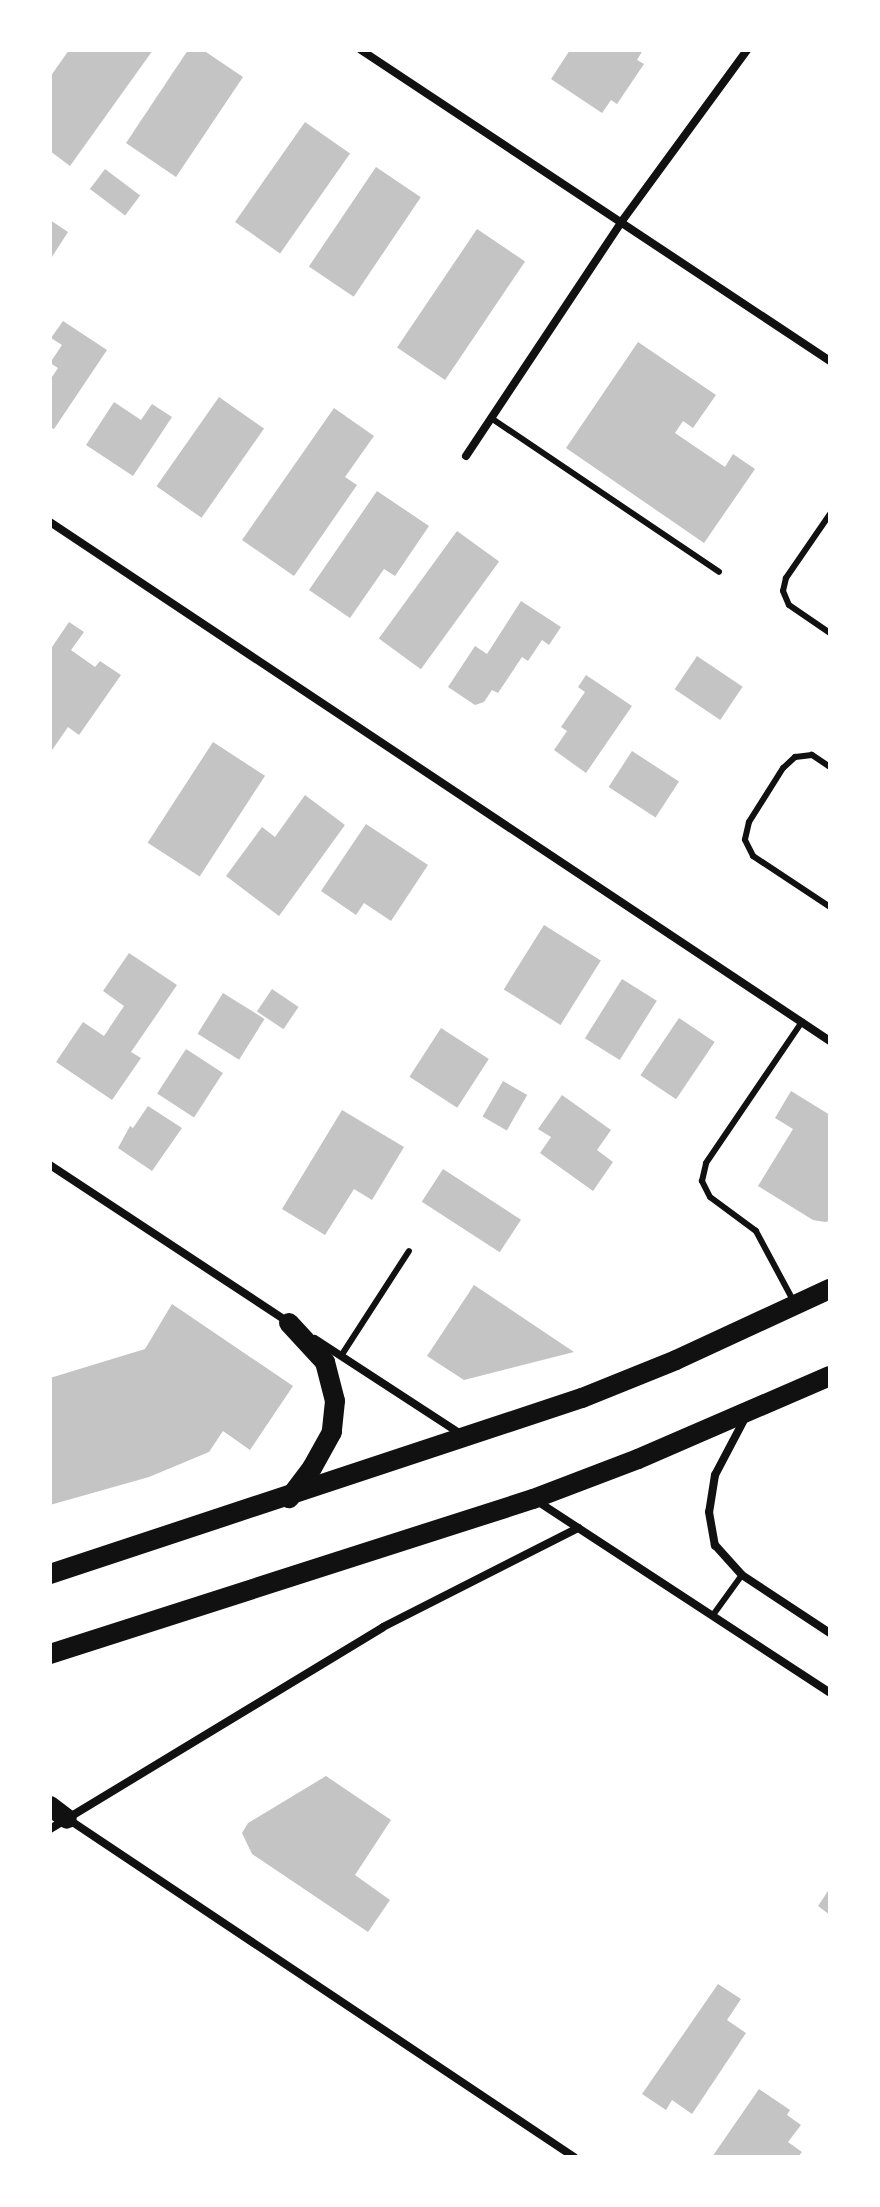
<!DOCTYPE html>
<html>
<head>
<meta charset="utf-8">
<style>
  body { margin:0 }
  #map { position:relative; width:880px; height:2207px; overflow:hidden; background:#fff; font-family:Roboto,sans-serif }
  div>[style] { position:absolute }
  [style*='--x'] { left:calc(var(--x)*1px); top:calc(var(--y)*1px); width:calc(var(--w)*1px); rotate:calc(var(--a)*1deg) }
  .building>* { inset:0; background:#c4c4c4; transform-origin:0 0 }
  .service>* { height:6px; margin:-3px; padding:0 3px; transform-origin:3px; border-radius:3px; background:#111 }
  .minor>* { height:8px; margin:-4px; padding:0 4px; transform-origin:4px; border-radius:4px; background:#111 }
  .primary>* { height:20px; margin:-10px; padding:0 10px; transform-origin:10px; border-radius:10px; background:#111 }
  span { translate:-50% -50%; white-space:nowrap; text-align:center; line-height:1.15; -webkit-text-stroke:7px #fff; paint-order:stroke }
  .frame { position:absolute; inset:0; border:52px solid #fff; pointer-events:none }
</style>
</head>
<body>
<div id="map">
  <div class="building">
    <i style="clip-path:polygon(69px 50px,153px 50px,70px 166px,50px 151px,50px 77px)"></i>
    <i style="clip-path:polygon(188px 50px,203px 50px,243px 77px,176px 177px,126px 143px)"></i>
    <i style="clip-path:polygon(570px 50px,643px 50px,637px 60px,644px 64px,617px 104px,611px 100px,602px 113px,551px 79px)"></i>
    <i style="left:305px;top:122px;width:55px;height:122px;rotate:35deg"></i>
    <i style="left:376px;top:167px;width:54px;height:120px;rotate:34deg"></i>
    <i style="left:105px;top:169px;width:44px;height:25px;rotate:37deg"></i>
    <i style="clip-path:polygon(50px 220px,68px 232px,50px 260px)"></i>
    <i style="left:477px;top:229px;width:58px;height:143px;rotate:34deg"></i>
    <i style="clip-path:polygon(63px 321px,107px 350px,54px 429px,50px 427px,50px 380px,58px 368px,50px 363px,62px 345px,51px 338px)"></i>
    <i style="clip-path:polygon(638px 342px,716px 395px,693px 428px,683px 421px,675px 433px,725px 467px,733px 454px,755px 469px,704px 543px,566px 448px)"></i>
    <i style="left:219px;top:397px;width:55px;height:109px;rotate:35deg"></i>
    <i style="clip-path:polygon(114px 402px,141px 420px,152px 404px,172px 417px,133px 476px,86px 445px)"></i>
    <i style="clip-path:polygon(334px 408px,374px 436px,345px 477px,357px 485px,294px 576px,242px 540px)"></i>
    <i style="clip-path:polygon(377px 491px,429px 526px,395px 576px,384px 569px,350px 618px,309px 590px)"></i>
    <i style="left:457px;top:531px;width:52px;height:133px;rotate:36deg"></i>
    <i style="clip-path:polygon(521px 601px,561px 627px,549px 645px,542px 640px,528px 661px,522px 657px,498px 693px,492px 690px,484px 702px,475px 705px,448px 687px,475px 646px,487px 654px)"></i>
    <i style="clip-path:polygon(69px 622px,84px 632px,71px 650px,95px 667px,100px 661px,121px 675px,79px 735px,68px 727px,50px 753px,50px 650px)"></i>
    <i style="left:697px;top:656px;width:55px;height:40px;rotate:34deg"></i>
    <i style="clip-path:polygon(586px 675px,632px 706px,586px 773px,554px 750px,567px 731px,561px 727px,585px 692px,578px 687px)"></i>
    <i style="left:213px;top:742px;width:62px;height:120px;rotate:33deg"></i>
    <i style="left:632px;top:751px;width:56px;height:43px;rotate:33deg"></i>
    <i style="clip-path:polygon(305px 795px,345px 825px,279px 916px,226px 876px,262px 827px,275px 837px)"></i>
    <i style="clip-path:polygon(366px 824px,428px 865px,391px 921px,364px 903px,356px 915px,321px 891px)"></i>
    <i style="left:544px;top:925px;width:67px;height:76px;rotate:32deg"></i>
    <i style="clip-path:polygon(129px 953px,177px 985px,131px 1052px,141px 1058px,112px 1100px,56px 1062px,83px 1022px,104px 1036px,124px 1006px,103px 991px)"></i>
    <i style="left:622px;top:979px;width:41px;height:70px;rotate:32deg"></i>
    <i style="left:272px;top:989px;width:32px;height:27px;rotate:34deg"></i>
    <i style="left:223px;top:993px;width:49px;height:48px;rotate:32deg"></i>
    <i style="left:679px;top:1018px;width:43px;height:69px;rotate:34deg"></i>
    <i style="left:441px;top:1028px;width:57px;height:58px;rotate:33deg"></i>
    <i style="left:186px;top:1049px;width:44px;height:53px;rotate:33deg"></i>
    <i style="left:503px;top:1081px;width:28px;height:41px;rotate:30deg"></i>
    <i style="clip-path:polygon(791px 1091px,830px 1115px,830px 1221px,825px 1222px,813px 1220px,758px 1186px,793px 1129px,775px 1118px)"></i>
    <i style="clip-path:polygon(562px 1095px,611px 1130px,597px 1150px,613px 1162px,593px 1191px,540px 1153px,551px 1137px,538px 1129px)"></i>
    <i style="clip-path:polygon(148px 1106px,182px 1128px,152px 1171px,118px 1148px,130px 1126px,133px 1128px)"></i>
    <i style="clip-path:polygon(342px 1110px,404px 1147px,372px 1200px,354px 1189px,325px 1235px,282px 1209px)"></i>
    <i style="left:443px;top:1169px;width:93px;height:39px;rotate:33deg"></i>
    <i style="clip-path:polygon(474px 1285px,574px 1352px,464px 1380px,427px 1356px)"></i>
    <i style="clip-path:polygon(172px 1304px,293px 1386px,250px 1450px,223px 1431px,209px 1452px,149px 1477px,50px 1505px,50px 1378px,145px 1349px)"></i>
    <i style="clip-path:polygon(326px 1776px,391px 1820px,355px 1875px,390px 1900px,368px 1932px,252px 1854px,242px 1833px,248px 1823px)"></i>
    <i style="clip-path:polygon(830px 1888px,830px 1915px,818px 1906px)"></i>
    <i style="clip-path:polygon(718px 1984px,741px 1999px,727px 2020px,746px 2033px,692px 2114px,672px 2100px,666px 2110px,642px 2094px)"></i>
    <i style="clip-path:polygon(759px 2089px,790px 2110px,787px 2115px,801px 2125px,788px 2142px,802px 2152px,798px 2157px,712px 2157px)"></i>
  </div>
  <div class="service">
    <i style="--x:491;--y:418;--w:275;--a:34"></i>
    <i style="--x:830;--y:514;--w:78;--a:124.5"></i>
    <i style="--x:786;--y:578;--w:13;--a:103"></i>
    <i style="--x:783;--y:591;--w:15;--a:67"></i>
    <i style="--x:789;--y:605;--w:50;--a:34.3"></i>
    <i style="--x:830;--y:767;--w:22;--a:-146"></i>
    <i style="--x:812;--y:755;--w:17;--a:173"></i>
    <i style="--x:795;--y:757;--w:16;--a:137"></i>
    <i style="--x:783;--y:768;--w:64;--a:122.2"></i>
    <i style="--x:749;--y:822;--w:18;--a:103"></i>
    <i style="--x:745;--y:840;--w:18;--a:63"></i>
    <i style="--x:753;--y:856;--w:92;--a:33.5"></i>
    <i style="--x:794;--y:1302;--w:81;--a:-118.2"></i>
    <i style="--x:756;--y:1231;--w:57;--a:-143.5"></i>
    <i style="--x:710;--y:1197;--w:18;--a:-117"></i>
    <i style="--x:702;--y:1181;--w:18;--a:-77"></i>
    <i style="--x:706;--y:1163;--w:171;--a:-55.8"></i>
    <i style="--x:341;--y:1356;--w:125;--a:-57.1"></i>
    <i style="--x:713;--y:1615;--w:49;--a:-54.1"></i>
  </div>
  <div class="minor">
    <i style="--x:361;--y:50;--w:563;--a:33.55"></i>
    <i style="--x:466;--y:456;--w:282;--a:-56.4"></i>
    <i style="--x:622;--y:221;--w:212;--a:-53.8"></i>
    <i style="--x:50;--y:522;--w:937;--a:33.64"></i>
    <i style="--x:50;--y:1165;--w:287;--a:33.4"></i>
    <i style="--x:315;--y:1339;--w:174;--a:33.1"></i>
    <i style="--x:744;--y:1420;--w:62;--a:117.8"></i>
    <i style="--x:715;--y:1475;--w:37;--a:99"></i>
    <i style="--x:709;--y:1512;--w:34;--a:80"></i>
    <i style="--x:715;--y:1545;--w:40;--a:48"></i>
    <i style="--x:742;--y:1575;--w:105;--a:33.4"></i>
    <i style="--x:537;--y:1501;--w:350;--a:33.2"></i>
    <i style="--x:68;--y:1819;--w:609;--a:33.74"></i>
    <i style="--x:50;--y:1829;--w:389;--a:-31.2"></i>
    <i style="--x:383;--y:1627;--w:219;--a:-26.9"></i>
  </div>
  <div class="primary">
    <i style="--x:289;--y:1323;--w:53;--a:47.3"></i>
    <i style="--x:325;--y:1362;--w:40;--a:75.6"></i>
    <i style="--x:335;--y:1401;--w:31;--a:96"></i>
    <i style="--x:332;--y:1432;--w:41;--a:119.1"></i>
    <i style="--x:312;--y:1468;--w:38;--a:127"></i>
    <i style="--x:50;--y:1574;--w:560;--a:-18.31"></i>
    <i style="--x:582;--y:1398;--w:101;--a:-22"></i>
    <i style="--x:676;--y:1360;--w:170;--a:-24.8"></i>
    <i style="--x:50;--y:1654;--w:507;--a:-17.79"></i>
    <i style="--x:533;--y:1499;--w:112;--a:-20.9"></i>
    <i style="--x:638;--y:1459;--w:209;--a:-23.4"></i>
    <i style="--x:50;--y:1806;--w:21;--a:37"></i>
  </div>
  <div class="frame"></div>
</div>
</body>
</html>
